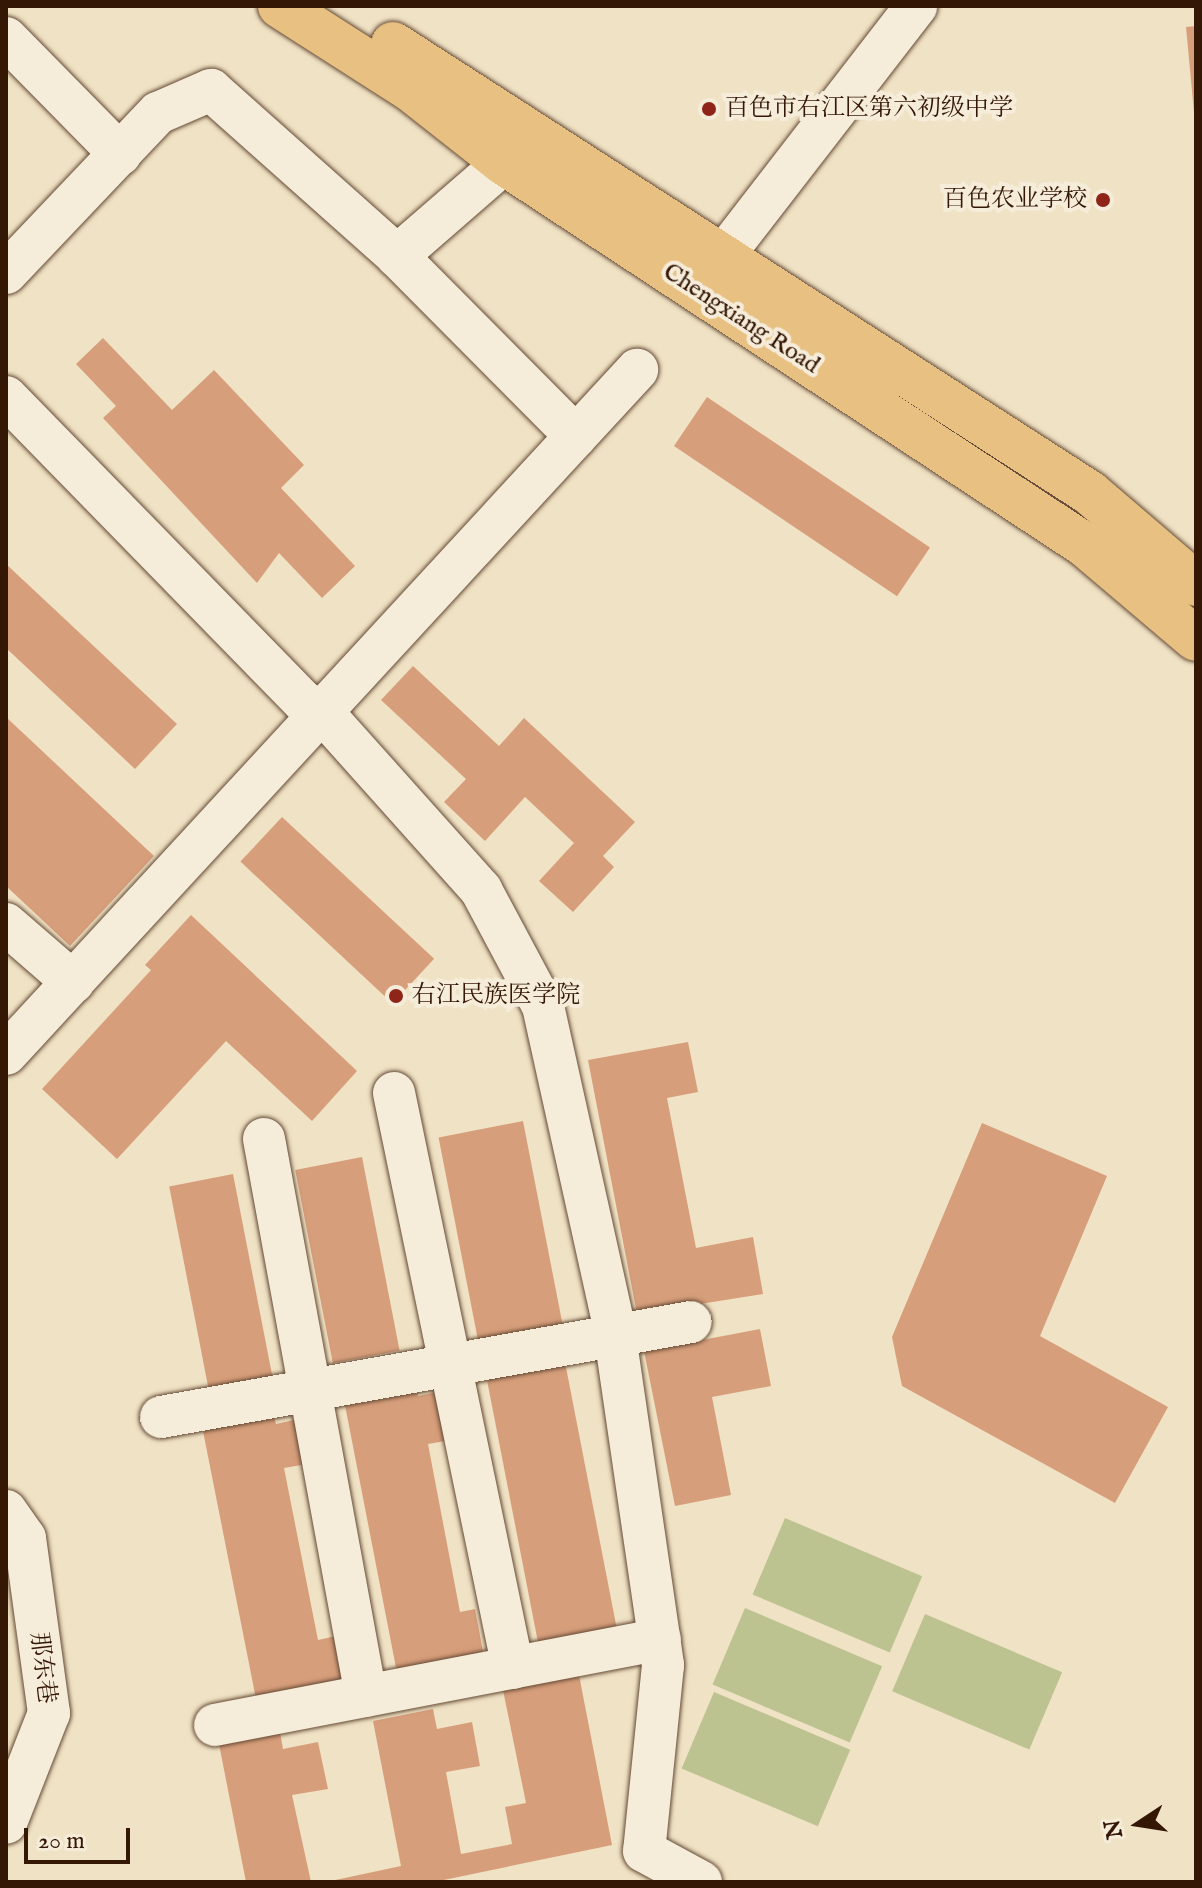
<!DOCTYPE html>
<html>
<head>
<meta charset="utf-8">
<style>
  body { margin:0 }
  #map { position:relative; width:1202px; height:1888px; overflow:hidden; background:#f0e2c4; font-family:"IM FELL English","Noto Serif SC",serif }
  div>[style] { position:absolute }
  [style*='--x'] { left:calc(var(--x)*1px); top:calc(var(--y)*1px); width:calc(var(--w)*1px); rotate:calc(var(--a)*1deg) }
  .green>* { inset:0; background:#bdc291; transform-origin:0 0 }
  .building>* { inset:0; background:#d79e7b; transform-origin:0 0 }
  .roads { filter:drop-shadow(0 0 2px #644a35) drop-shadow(0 0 2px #644a35) }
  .minor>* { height:42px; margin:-21px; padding:0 21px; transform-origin:21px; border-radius:21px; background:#f5ecd9 }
  .major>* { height:44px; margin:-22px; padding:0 22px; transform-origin:22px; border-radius:22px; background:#e8c182 }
  .dots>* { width:22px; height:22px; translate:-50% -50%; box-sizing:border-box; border:4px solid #f5ecd9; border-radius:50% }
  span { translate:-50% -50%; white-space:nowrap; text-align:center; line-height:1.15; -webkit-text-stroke:8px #f5ecd9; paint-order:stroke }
  .poi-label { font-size:24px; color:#351705 }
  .left { translate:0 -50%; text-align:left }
  .right { translate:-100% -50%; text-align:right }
  .street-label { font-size:24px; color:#351705 }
  .frame { position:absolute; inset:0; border:8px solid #351705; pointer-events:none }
  .north { position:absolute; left:1098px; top:1784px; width:80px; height:80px; -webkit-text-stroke:6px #f5ecd9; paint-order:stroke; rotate:258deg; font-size:22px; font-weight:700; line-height:32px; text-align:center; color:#351705 }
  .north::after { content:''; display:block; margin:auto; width:28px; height:36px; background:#351705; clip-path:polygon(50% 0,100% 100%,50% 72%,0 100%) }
  .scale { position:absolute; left:24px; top:1828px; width:106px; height:36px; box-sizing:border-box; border:4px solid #351705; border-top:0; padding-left:10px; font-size:24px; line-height:28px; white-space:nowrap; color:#351705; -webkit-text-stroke:6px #f5ecd9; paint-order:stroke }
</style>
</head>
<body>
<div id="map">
  <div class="green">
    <i style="left:785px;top:1518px;width:149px;height:83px;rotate:23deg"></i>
    <i style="left:745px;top:1608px;width:149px;height:83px;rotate:23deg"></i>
    <i style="left:925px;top:1614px;width:149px;height:84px;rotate:23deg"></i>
    <i style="left:714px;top:1692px;width:148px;height:83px;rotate:23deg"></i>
  </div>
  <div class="building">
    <i style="clip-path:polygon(1196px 26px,1196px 112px,1194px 112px,1186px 27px)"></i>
    <i style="clip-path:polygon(103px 338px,172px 410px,214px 370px,304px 465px,281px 488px,355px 566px,322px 598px,279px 553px,257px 583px,103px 418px,116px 406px,76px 364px)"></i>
    <i style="left:707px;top:397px;width:269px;height:59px;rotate:34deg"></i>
    <i style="clip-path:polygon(6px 564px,177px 724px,135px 769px,6px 648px)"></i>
    <i style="clip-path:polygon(413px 666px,499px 746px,524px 718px,635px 822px,603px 856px,614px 867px,573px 912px,539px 881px,574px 843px,525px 797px,485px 841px,444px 802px,466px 779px,381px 700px)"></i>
    <i style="clip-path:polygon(6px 717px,154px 856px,70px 946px,6px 886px)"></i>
    <i style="left:282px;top:817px;width:208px;height:61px;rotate:43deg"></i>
    <i style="clip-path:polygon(191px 915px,357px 1071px,312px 1121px,226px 1041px,117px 1159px,42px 1089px,151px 970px,145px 965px)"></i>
    <i style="clip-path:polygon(688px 1042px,698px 1092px,667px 1098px,696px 1248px,753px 1237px,763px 1294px,637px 1314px,588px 1060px)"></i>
    <i style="left:523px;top:1121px;width:215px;height:86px;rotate:79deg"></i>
    <i style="clip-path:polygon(982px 1123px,1107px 1176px,1040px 1336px,1168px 1407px,1115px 1503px,902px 1386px,892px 1337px)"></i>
    <i style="left:362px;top:1157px;width:197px;height:68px;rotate:79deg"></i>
    <i style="left:233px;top:1174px;width:213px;height:65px;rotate:79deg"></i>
    <i style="clip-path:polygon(760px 1329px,771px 1386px,712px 1397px,731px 1495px,675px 1506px,644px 1351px)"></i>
    <i style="left:564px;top:1357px;width:284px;height:80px;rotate:79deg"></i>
    <i style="clip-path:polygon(416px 1385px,418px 1396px,442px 1391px,451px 1440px,428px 1444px,460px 1612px,475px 1609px,484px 1657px,398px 1678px,344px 1400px)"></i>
    <i style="clip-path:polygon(273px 1412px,276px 1424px,298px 1419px,307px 1464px,284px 1468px,318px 1640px,336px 1636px,344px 1679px,326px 1682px,327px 1691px,257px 1704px,202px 1426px)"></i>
    <i style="clip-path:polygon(579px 1675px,612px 1845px,434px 1882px,326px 1882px,401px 1866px,373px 1721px,433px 1709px,437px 1729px,472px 1722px,480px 1766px,446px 1772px,461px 1854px,512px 1844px,505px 1807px,526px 1803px,503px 1690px)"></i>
    <i style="clip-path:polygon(280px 1732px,283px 1749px,318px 1742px,328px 1789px,292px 1795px,311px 1882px,246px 1882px,219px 1744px)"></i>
  </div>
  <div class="roads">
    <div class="minor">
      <i style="--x:6;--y:38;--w:163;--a:45.5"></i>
      <i style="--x:504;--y:163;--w:142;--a:139"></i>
      <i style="--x:397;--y:256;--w:254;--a:45.2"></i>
      <i style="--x:723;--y:256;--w:316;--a:-52.3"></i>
      <i style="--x:6;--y:273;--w:221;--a:-46.5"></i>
      <i style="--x:158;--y:113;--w:58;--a:-23.5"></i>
      <i style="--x:211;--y:90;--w:249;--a:41.7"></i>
      <i style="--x:6;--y:397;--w:426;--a:45.7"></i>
      <i style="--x:304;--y:702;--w:21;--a:29"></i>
      <i style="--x:322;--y:712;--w:239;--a:48.2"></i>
      <i style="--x:481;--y:890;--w:132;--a:61.9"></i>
      <i style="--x:543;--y:1006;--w:324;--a:77.5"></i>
      <i style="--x:613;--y:1322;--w:347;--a:81.7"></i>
      <i style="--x:663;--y:1665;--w:187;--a:95.8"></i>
      <i style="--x:644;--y:1851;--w:65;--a:28.5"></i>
      <i style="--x:6;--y:924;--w:89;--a:40.9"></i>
      <i style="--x:6;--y:1054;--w:931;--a:-47.31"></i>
      <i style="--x:394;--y:1093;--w:587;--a:78.31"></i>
      <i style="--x:264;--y:1139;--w:566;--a:79.62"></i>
      <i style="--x:161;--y:1417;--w:538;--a:-10.16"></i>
      <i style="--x:6;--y:1511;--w:33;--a:55"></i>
      <i style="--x:25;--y:1538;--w:177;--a:82.2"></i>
      <i style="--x:49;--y:1713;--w:118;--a:111.4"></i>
      <i style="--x:215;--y:1725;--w:453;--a:-10.9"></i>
    </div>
    <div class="major">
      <i style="--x:280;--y:6;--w:154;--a:32.6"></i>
      <i style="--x:410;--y:89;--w:120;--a:38.2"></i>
      <i style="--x:504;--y:163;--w:695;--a:33.32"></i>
      <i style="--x:1085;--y:545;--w:145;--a:40.3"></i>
      <i style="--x:393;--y:44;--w:829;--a:32.79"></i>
      <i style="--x:1090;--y:493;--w:140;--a:40.6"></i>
    </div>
  </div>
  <div class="dots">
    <i style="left:709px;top:109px;background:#8f2418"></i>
    <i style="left:1103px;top:200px;background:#8f2418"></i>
    <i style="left:396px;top:996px;background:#8f2418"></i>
  </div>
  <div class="poi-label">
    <span class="left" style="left:725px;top:109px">百色市右江区第六初级中学</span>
    <span class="right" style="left:1087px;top:200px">百色农业学校</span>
    <span class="left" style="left:412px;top:996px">右江民族医学院</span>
  </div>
  <div class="street-label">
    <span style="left:741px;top:319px;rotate:33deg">Chengxiang Road</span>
    <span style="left:42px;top:1668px;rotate:83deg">那东巷</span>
  </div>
  <div class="frame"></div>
  <div class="north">N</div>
  <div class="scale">20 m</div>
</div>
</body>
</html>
